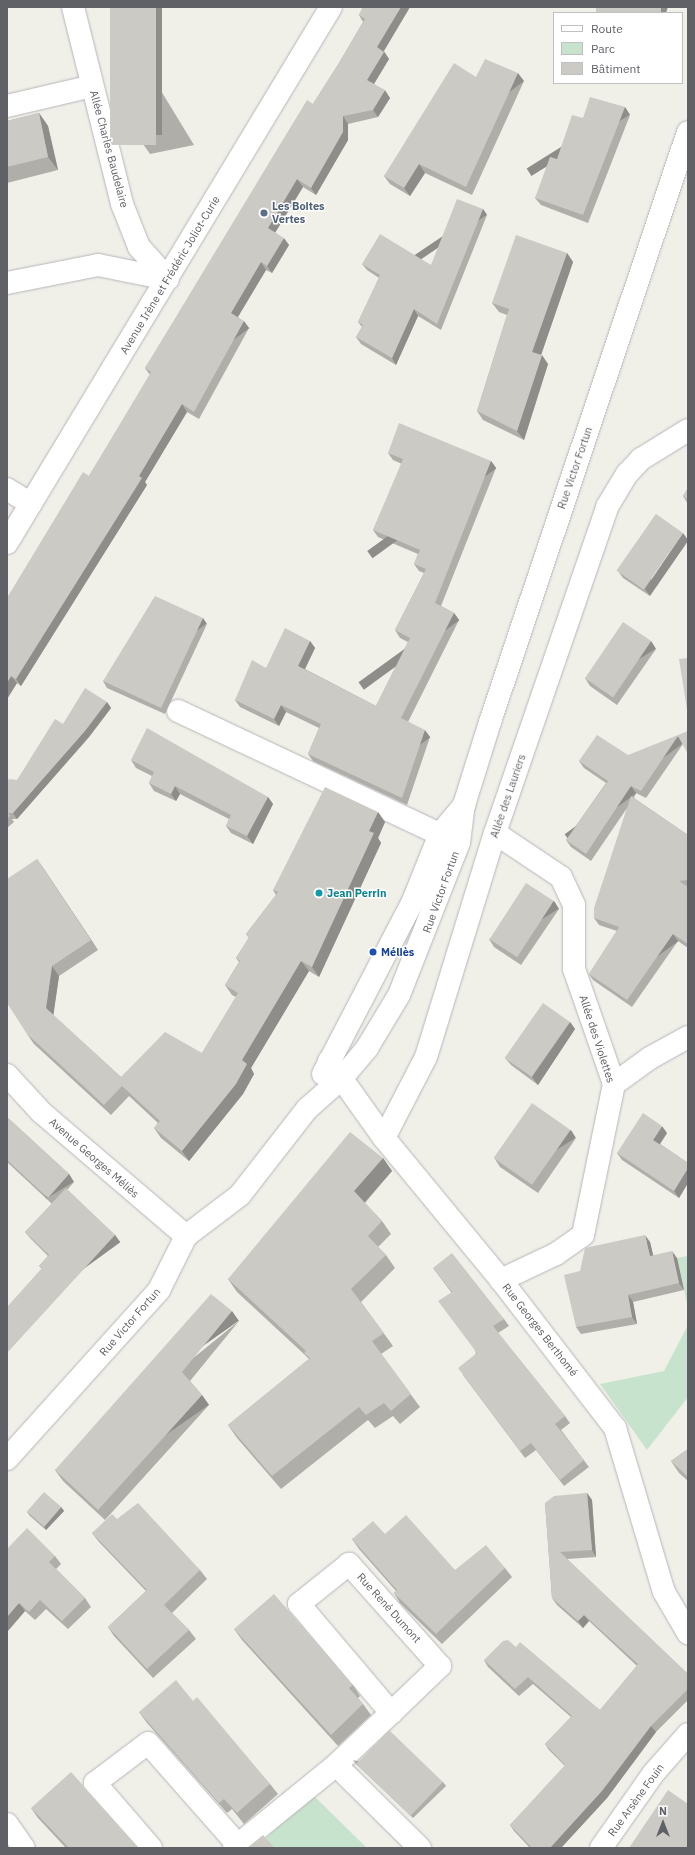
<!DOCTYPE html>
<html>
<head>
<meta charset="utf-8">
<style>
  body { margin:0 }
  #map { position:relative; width:695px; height:1855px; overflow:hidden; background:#f0efe8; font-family:"IBM Plex Sans",sans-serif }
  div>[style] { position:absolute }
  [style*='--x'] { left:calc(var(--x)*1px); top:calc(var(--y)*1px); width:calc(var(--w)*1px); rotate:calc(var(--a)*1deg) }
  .green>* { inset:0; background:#c8e3cd }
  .roads { filter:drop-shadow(0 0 1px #b5b6bb) drop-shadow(0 0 1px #b5b6bb) }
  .minor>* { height:22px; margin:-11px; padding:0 11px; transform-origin:11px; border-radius:11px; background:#fff }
  .wall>* { inset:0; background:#afaea9 }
  .shaded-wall>* { inset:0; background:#8e8d8a; transform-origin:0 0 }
  .building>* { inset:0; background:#cbcac5; transform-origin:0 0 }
  .dots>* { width:11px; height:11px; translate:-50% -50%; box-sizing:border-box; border:2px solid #fff; border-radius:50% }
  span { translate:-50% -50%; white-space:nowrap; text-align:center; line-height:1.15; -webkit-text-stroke:3px #fff; paint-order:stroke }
  .street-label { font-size:11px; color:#606166 }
  .service-label { font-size:11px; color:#4e5e75; font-weight:700 }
  .left { translate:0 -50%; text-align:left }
  .culture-label { font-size:11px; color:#0d838f; font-weight:700 }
  .transit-label { font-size:11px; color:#164399; font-weight:700 }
  .frame { position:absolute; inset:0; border:8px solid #606166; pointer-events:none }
  .legend { position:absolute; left:553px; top:12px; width:130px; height:72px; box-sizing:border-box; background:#fff; border:1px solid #bfc0c2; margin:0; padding:5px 7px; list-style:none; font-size:12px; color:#606166 }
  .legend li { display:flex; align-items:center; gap:8px; height:20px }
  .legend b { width:20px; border:1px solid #bfc0c2 }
  .north { position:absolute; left:643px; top:1803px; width:40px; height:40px; -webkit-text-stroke:3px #fff; paint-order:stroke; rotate:0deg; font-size:11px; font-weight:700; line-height:16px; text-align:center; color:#606166 }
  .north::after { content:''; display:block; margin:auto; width:14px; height:18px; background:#606166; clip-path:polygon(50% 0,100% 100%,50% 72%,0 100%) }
</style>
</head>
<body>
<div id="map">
  <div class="green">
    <i style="clip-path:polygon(688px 1256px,688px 1308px,677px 1258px)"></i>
    <i style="clip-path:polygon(688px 1325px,688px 1397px,647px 1450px,600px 1384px,664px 1371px)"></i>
    <i style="clip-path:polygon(313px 1795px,367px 1848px,274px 1848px,266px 1838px)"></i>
  </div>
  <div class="roads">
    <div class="minor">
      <i style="--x:73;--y:7;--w:203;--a:76"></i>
      <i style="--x:122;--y:204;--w:46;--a:68.4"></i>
      <i style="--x:139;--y:247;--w:43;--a:47.8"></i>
      <i style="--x:7;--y:106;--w:87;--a:-13.2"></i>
      <i style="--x:7;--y:283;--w:93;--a:-11.2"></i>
      <i style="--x:98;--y:265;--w:71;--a:11.3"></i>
      <i style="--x:7;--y:489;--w:28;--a:32"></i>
      <i style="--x:7;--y:543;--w:626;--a:-58.85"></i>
      <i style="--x:178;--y:711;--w:303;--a:25.2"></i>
      <i style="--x:495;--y:833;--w:79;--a:33.7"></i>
      <i style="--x:561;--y:877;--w:31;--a:65"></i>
      <i style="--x:574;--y:905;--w:64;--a:90"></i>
      <i style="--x:574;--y:969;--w:122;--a:70.8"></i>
      <i style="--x:614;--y:1084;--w:154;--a:101.6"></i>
      <i style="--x:583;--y:1235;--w:33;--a:145"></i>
      <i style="--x:556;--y:1254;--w:61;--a:154.7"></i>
      <i style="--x:329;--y:1061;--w:95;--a:54.5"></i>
      <i style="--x:384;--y:1138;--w:184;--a:50.5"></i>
      <i style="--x:501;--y:1280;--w:187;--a:52.4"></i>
      <i style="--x:615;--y:1428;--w:171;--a:73.4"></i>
      <i style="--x:664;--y:1592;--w:48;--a:59.7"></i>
      <i style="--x:323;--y:1074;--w:195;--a:-62.5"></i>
      <i style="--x:413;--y:901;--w:72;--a:-68.1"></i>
      <i style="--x:440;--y:834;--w:38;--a:-50"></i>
      <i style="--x:7;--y:1075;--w:50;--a:47.4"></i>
      <i style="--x:41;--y:1112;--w:191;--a:40.5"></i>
      <i style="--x:614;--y:1084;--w:44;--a:-35.8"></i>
      <i style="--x:650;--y:1058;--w:43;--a:-28.9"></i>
      <i style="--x:384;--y:1138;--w:91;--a:-62.6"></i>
      <i style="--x:426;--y:1057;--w:234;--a:-72.9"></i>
      <i style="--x:495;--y:833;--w:345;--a:-71"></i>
      <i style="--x:607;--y:507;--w:39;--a:-59"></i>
      <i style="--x:627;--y:474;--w:21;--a:-47"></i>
      <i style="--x:641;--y:459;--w:55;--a:-31.7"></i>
      <i style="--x:7;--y:1459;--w:227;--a:-48"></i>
      <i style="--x:159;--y:1290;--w:60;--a:-63.4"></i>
      <i style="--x:186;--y:1236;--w:68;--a:-37.2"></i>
      <i style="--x:240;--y:1195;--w:109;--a:-52.1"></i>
      <i style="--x:307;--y:1109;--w:47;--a:-41.5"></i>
      <i style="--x:342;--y:1078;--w:39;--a:-50"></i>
      <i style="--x:367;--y:1048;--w:62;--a:-58.9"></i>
      <i style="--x:399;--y:995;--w:163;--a:-68.5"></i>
      <i style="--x:459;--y:843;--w:38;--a:-83"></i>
      <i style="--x:464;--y:805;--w:87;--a:-72.6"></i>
      <i style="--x:490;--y:722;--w:622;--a:-71.45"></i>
      <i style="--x:336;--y:1765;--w:118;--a:44.7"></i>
      <i style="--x:7;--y:1824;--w:29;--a:55"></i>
      <i style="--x:151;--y:1848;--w:86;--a:-130.7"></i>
      <i style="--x:95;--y:1783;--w:66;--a:-37"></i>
      <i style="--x:148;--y:1743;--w:136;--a:48.6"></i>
      <i style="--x:234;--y:1848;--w:132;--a:-39.1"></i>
      <i style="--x:336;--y:1765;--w:76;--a:-43.4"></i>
      <i style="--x:391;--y:1713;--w:68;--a:-43.8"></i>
      <i style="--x:440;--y:1666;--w:137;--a:-131.7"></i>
      <i style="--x:349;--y:1564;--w:64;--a:141.3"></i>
      <i style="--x:299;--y:1604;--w:143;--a:49.8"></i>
      <i style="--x:601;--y:1848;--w:90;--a:-54.9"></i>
      <i style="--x:653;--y:1774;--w:53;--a:-48.8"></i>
    </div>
  </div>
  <div class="wall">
    <i style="clip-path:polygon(110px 7px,194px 145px,150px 154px,141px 141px)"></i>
    <i style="clip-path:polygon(363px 7px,410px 7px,384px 51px,389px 59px,374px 84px,390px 98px,378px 117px,348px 124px,348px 140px,316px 195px,303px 187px,275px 233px,289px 245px,272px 273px,266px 270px,238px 317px,249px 328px,199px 419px,187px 412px,145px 482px,147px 485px,21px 686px,17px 683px,7px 699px,7px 598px,89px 476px,150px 375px,145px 368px,339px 63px,363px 22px,359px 15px)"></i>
    <i style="clip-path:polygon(476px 77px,524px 81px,472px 195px,425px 173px,410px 196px,390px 184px,384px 176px)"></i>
    <i style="clip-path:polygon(625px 107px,630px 115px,588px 223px,541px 205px,535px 198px,557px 159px,583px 118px)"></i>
    <i style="clip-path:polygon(39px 113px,48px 126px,58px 170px,7px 183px,7px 121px)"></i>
    <i style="clip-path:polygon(483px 209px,487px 215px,441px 330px,418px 316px,396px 365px,361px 344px,356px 337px,362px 327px,358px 322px,379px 278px,367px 270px,362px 264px,431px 265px)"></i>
    <i style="clip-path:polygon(567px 253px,573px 262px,541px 355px,548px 364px,524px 440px,483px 420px,477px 411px,507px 315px,499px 312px,492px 303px)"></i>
    <i style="clip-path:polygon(388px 453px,491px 461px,496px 468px,441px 606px,454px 613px,459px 620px,408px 722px,430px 737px,407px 805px,313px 761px,308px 754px,319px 728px,286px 712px,279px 726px,240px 707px,235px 700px,266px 668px,310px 641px,315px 648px,305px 669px,376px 706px,408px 642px,400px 638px,395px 630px,424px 573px,419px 571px,414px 564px,418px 554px,378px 537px,373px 530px,402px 464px,393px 460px)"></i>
    <i style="clip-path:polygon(688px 488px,688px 504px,683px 496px)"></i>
    <i style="clip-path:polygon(656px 514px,650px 596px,623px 578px,618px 571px)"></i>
    <i style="clip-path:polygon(207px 624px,165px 714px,107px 688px,103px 681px)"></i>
    <i style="clip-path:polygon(651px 641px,656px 649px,617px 705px,590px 686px,585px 678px)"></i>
    <i style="clip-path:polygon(107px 702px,111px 708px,89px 737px,17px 819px,12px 819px,14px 822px,7px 828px,7px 782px,17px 780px,63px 724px)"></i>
    <i style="clip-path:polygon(683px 744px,646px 798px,636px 793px,634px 798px,688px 835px,688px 948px,678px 941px,632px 1007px,593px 980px,589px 974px,617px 931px,599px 925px,594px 918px,627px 808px,591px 861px,571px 847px,566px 840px,606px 783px,584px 768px,579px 761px,628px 755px)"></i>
    <i style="clip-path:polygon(131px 760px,268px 797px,273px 804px,253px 844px,231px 833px,226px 826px,229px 819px,180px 794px,176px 801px,154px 791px,149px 783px,152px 776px,136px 768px)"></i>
    <i style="clip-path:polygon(378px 812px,385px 822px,378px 838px,381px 843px,319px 977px,309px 971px,251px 1068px,254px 1074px,243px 1094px,189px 1161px,161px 1138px,154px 1128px,158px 1123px,129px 1096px,111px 1115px,34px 1044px,27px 1034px,37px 859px,98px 950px,59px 976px,53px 1015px,121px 1077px,202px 1053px,236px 997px,232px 995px,225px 985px,239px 962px,236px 958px,249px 938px,246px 934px,276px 895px,273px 890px)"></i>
    <i style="clip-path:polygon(554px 901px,559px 909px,521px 965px,494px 947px,489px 939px)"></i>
    <i style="clip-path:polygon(570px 1022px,575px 1029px,538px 1085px,511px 1065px,505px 1058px)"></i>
    <i style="clip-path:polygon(7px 1117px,69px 1174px,74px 1182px,67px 1190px,115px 1235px,120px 1242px,42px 1269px,39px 1266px,48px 1256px,31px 1239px,25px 1232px,52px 1204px,7px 1162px)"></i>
    <i style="clip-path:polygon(667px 1133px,660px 1144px,688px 1163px,688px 1183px,679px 1198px,622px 1160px,617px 1153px)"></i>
    <i style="clip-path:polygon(576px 1138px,538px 1193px,500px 1167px,495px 1159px)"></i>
    <i style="clip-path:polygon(383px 1158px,392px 1171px,365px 1203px,382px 1221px,391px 1234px,378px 1247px,386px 1255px,395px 1268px,361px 1302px,393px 1346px,381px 1354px,420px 1407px,400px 1424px,393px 1416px,375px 1428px,368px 1420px,281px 1489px,237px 1438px,228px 1425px,309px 1359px,305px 1355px,237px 1292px,228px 1279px)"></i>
    <i style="clip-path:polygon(650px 1242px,653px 1255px,677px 1258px,684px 1290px,633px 1302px,637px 1324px,581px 1334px,576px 1327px,580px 1271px)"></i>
    <i style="clip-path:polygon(433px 1268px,504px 1319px,509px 1326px,498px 1333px,565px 1416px,570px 1423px,561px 1430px,589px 1467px,564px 1486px,536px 1450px,525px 1458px,463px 1375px,476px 1353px,451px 1292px)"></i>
    <i style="clip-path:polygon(239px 1321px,190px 1381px,202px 1395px,209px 1405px,105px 1520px,63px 1481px,55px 1470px)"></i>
    <i style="clip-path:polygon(688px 1449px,688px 1481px,679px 1473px,671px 1461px)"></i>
    <i style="clip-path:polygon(587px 1493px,592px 1500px,596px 1557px,567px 1559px,688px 1674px,688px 1700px,656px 1732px,607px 1798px,561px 1848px,530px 1848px,514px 1831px,510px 1825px,565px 1766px,549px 1750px,545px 1744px,571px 1717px,533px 1684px,519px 1696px,488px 1667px,484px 1660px,516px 1647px,600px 1710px,637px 1666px,589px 1621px,583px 1628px,557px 1605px,552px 1598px,545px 1503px)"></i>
    <i style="clip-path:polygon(61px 1507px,64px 1511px,46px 1530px,30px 1516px,27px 1512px)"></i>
    <i style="clip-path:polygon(117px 1519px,200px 1570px,207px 1579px,172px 1613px,189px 1630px,196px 1639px,153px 1678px,114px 1636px,108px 1627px,146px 1591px,99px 1542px,92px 1533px)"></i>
    <i style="clip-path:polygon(385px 1534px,455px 1570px,505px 1568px,512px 1577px,442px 1644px,400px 1603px,394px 1593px,396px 1591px,359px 1549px,352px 1539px)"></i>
    <i style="clip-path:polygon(7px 1549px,55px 1556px,61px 1564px,56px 1569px,85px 1598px,91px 1607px,68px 1629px,46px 1609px,35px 1620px,25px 1611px,7px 1632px)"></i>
    <i style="clip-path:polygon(234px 1629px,353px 1685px,360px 1696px,358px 1698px,363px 1704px,371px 1715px,338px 1746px,242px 1640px)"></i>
    <i style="clip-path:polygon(193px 1701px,270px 1784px,278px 1794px,244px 1824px,232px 1809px,227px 1813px,147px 1723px,139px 1712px)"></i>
    <i style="clip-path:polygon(353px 1760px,443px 1782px,446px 1786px,413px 1818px,356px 1764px)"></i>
    <i style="clip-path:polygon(31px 1808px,139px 1848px,66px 1848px,38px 1818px)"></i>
  </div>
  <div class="shaded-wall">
    <i style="left:156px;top:7px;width:6px;height:128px"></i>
    <i style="clip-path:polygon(401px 7px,410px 7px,382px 54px,377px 47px)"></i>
    <i style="clip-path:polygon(661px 7px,668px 7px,666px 13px,659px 13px)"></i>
    <i style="clip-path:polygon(384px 52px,389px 59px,372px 87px,367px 80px)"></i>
    <i style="left:518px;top:73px;width:10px;height:125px;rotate:53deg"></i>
    <i style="clip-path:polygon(385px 90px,390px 98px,378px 117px,373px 110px)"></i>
    <i style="left:625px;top:107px;width:9px;height:116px;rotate:58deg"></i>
    <i style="clip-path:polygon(39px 113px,48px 126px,58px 170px,48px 157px)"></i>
    <i style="clip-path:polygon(343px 116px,348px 124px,348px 140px,316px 195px,311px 188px)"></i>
    <i style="clip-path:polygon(419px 164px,425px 173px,410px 196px,404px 188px)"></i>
    <i style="clip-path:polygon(297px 179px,303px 187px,273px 236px,268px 228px)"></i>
    <i style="left:483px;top:209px;width:7px;height:124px;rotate:56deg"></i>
    <i style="clip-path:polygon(284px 238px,289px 245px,272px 273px,267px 266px)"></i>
    <i style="clip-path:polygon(567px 253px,573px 262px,539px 361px,532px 352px)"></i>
    <i style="clip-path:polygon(261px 262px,266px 270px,236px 320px,231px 313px)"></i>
    <i style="clip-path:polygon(414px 309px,418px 316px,396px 365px,392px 358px)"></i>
    <i style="left:244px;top:321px;width:9px;height:104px;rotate:54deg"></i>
    <i style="clip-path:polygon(542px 355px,548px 364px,524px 440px,517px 431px)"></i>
    <i style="clip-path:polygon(182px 404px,187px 412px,145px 482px,147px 485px,21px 686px,16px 679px,139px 476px)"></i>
    <i style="left:491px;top:461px;width:9px;height:153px;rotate:54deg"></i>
    <i style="clip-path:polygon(683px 533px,688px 540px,688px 541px,650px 596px,645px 589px)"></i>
    <i style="left:454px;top:613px;width:9px;height:118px;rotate:54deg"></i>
    <i style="left:203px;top:618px;width:7px;height:99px;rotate:56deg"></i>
    <i style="clip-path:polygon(310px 641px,315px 648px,303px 673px,298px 666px)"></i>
    <i style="left:651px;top:641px;width:9px;height:68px;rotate:58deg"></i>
    <i style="clip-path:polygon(11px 676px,17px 683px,7px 699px,7px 683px)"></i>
    <i style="clip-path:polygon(107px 702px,111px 708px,89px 737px,17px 819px,13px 813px)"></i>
    <i style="clip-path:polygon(281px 705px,286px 712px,279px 726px,274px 719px)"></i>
    <i style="left:425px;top:730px;width:9px;height:72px;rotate:54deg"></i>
    <i style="left:678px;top:736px;width:9px;height:66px;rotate:54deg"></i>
    <i style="clip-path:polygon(175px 786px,180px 794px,176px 801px,171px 794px)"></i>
    <i style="left:631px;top:786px;width:9px;height:82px;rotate:54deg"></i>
    <i style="clip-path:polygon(268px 797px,273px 804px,253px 844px,247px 836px)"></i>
    <i style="clip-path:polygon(378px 812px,385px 822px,378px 838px,381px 843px,319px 977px,312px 967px,369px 831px)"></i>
    <i style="clip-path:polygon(37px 859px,44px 869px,98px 950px,91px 940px)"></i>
    <i style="left:554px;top:901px;width:9px;height:68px;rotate:58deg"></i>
    <i style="left:673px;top:934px;width:9px;height:80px;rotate:54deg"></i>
    <i style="clip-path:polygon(301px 961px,309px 971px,251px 1068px,254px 1074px,243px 1094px,189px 1161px,182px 1151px,242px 1060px)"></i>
    <i style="clip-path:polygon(52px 966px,59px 976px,53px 1018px,46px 1008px)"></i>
    <i style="clip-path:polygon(570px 1022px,575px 1029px,538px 1085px,532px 1077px)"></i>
    <i style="clip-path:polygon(662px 1126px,667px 1133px,658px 1147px,653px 1140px)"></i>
    <i style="left:571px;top:1130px;width:9px;height:67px;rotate:58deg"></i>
    <i style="clip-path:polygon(383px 1158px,392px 1171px,363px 1204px,354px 1191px)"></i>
    <i style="clip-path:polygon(688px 1168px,688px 1183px,679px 1198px,674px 1191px)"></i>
    <i style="left:69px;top:1174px;width:9px;height:32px;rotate:58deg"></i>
    <i style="left:115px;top:1235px;width:9px;height:160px;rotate:54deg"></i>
    <i style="clip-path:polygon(645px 1235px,650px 1242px,655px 1263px,650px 1256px)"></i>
    <i style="clip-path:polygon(672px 1251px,677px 1258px,684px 1290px,679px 1283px)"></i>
    <i style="clip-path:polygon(628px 1295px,633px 1302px,637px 1324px,632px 1317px)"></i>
    <i style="left:232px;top:1311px;width:12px;height:79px;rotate:55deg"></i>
    <i style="left:202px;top:1395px;width:12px;height:155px;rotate:55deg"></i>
    <i style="clip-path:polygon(587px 1493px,592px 1500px,596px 1557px,592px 1550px)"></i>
    <i style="clip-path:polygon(61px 1507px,64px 1511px,46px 1530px,44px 1526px)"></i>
    <i style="clip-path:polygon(19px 1603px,25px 1611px,7px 1632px,7px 1617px)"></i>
    <i style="clip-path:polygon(584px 1615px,589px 1621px,583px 1628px,578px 1621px)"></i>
    <i style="clip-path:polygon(651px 1726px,656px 1732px,607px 1798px,561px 1848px,550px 1848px)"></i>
  </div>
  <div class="building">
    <i style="left:110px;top:7px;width:46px;height:138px"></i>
    <i style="clip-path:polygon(363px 7px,401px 7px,377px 47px,384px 52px,367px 80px,385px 90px,373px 110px,343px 116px,343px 132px,311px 188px,297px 179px,268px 228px,284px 238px,267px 266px,261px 262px,231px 313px,244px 321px,194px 412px,182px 404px,139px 476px,142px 478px,16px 679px,11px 676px,7px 683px,7px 598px,83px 472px,89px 476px,151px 372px,145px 368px,307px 100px,313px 104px,339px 63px,365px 19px,359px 15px)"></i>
    <i style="left:596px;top:7px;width:65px;height:6px"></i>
    <i style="clip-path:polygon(485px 59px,518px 73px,466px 187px,419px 164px,404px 188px,384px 176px,454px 63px,476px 77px)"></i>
    <i style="clip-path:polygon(590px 97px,625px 107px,583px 215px,535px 198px,550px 157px,557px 159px,572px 115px,583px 118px)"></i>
    <i style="clip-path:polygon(39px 113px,48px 157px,7px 167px,7px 121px)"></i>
    <i style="clip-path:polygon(457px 199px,483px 209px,437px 324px,414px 309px,392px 358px,356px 337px,363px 325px,358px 322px,380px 275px,362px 264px,380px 234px,431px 265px)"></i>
    <i style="clip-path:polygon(516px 235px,567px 253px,532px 352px,542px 355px,517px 431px,477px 411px,509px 309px,492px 303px)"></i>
    <i style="clip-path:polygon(687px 271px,688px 271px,688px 291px)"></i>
    <i style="clip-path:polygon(399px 423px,491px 461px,435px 603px,454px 613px,401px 718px,425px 730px,402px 798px,308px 754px,321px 724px,281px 705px,274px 719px,235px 700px,252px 660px,266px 668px,285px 628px,310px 641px,298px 666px,376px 706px,410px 638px,395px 630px,426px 569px,414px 564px,420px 550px,373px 530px,403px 459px,388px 453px)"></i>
    <i style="clip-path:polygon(688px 488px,688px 500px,683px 496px)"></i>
    <i style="left:656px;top:514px;width:33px;height:69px;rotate:35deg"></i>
    <i style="clip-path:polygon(155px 596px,203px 618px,161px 708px,103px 681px)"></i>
    <i style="left:623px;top:622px;width:34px;height:68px;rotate:34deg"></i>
    <i style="clip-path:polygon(688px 658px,688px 716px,679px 659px)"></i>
    <i style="clip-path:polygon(85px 688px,107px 702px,85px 731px,13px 813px,8px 813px,10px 816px,7px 819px,7px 782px,9px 779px,17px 780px,55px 719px,63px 724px)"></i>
    <i style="clip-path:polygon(147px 728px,268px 797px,247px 836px,226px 826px,231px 815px,175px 786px,171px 794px,149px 783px,154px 772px,131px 760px)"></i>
    <i style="clip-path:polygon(688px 731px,688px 754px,678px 736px,641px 791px,631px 786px,586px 854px,566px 840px,608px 781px,579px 761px,597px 735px,628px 755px)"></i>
    <i style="clip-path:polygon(325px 787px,378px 812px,369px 831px,374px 833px,312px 967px,301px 961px,242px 1060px,247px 1064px,236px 1084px,182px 1151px,154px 1128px,160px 1121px,122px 1086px,104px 1105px,27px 1034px,7px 1003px,7px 879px,37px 859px,91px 940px,52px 966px,46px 1008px,121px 1077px,165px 1032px,202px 1053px,238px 993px,225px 985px,240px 961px,236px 958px,249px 937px,246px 934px,278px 892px,273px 890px)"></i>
    <i style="clip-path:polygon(631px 796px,688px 835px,688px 880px,679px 881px,688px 887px,688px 944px,673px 934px,627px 1000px,589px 974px,619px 927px,594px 918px,594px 908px)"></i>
    <i style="left:526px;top:883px;width:33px;height:67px;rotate:33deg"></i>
    <i style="left:543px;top:1003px;width:33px;height:67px;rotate:35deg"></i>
    <i style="left:532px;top:1103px;width:47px;height:67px;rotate:35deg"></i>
    <i style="clip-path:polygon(643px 1113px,662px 1126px,653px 1140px,688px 1163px,688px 1168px,674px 1191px,617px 1153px)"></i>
    <i style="clip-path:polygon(7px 1117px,69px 1174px,48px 1198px,7px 1160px)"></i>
    <i style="clip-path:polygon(350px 1132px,383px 1158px,354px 1191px,382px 1221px,368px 1236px,386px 1255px,351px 1289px,384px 1333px,372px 1341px,411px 1394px,391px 1411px,384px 1403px,366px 1415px,359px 1407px,272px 1476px,228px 1425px,310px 1358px,304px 1353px,306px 1351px,228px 1279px)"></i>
    <i style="clip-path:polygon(66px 1188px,115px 1235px,7px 1353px,7px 1307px,42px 1268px,39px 1266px,49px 1255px,25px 1232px)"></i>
    <i style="clip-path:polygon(645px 1235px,650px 1256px,672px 1251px,679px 1283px,628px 1295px,632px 1317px,576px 1327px,564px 1275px,580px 1271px,585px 1248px)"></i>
    <i style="clip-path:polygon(452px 1253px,504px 1319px,493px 1326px,565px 1416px,555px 1424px,584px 1460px,560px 1480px,531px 1443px,520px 1451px,458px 1368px,477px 1353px,438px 1301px,452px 1292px,433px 1268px)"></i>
    <i style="clip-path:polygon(211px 1294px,232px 1311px,182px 1372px,202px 1395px,98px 1510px,55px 1470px)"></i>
    <i style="clip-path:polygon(688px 1449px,688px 1477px,671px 1461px)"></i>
    <i style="left:44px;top:1492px;width:23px;height:26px;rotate:41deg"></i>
    <i style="clip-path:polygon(587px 1493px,592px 1550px,560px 1552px,688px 1674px,688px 1689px,651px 1726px,602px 1791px,550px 1848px,532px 1848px,510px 1825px,565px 1765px,545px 1744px,572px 1716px,528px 1677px,515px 1689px,484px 1660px,503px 1641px,508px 1640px,516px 1647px,520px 1642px,600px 1710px,638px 1664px,584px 1615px,578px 1621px,552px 1598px,545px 1503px,554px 1496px)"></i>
    <i style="clip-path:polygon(138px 1503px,200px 1570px,164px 1605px,189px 1630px,147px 1669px,108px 1627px,147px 1590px,92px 1533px,112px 1514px,117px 1519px)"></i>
    <i style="clip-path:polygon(406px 1515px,455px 1570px,486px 1545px,505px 1568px,436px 1634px,394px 1593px,397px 1590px,352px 1539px,373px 1521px,385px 1534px)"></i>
    <i style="clip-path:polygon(27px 1528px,55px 1556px,49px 1562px,85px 1598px,62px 1621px,40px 1600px,29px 1612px,19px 1603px,7px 1617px,7px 1549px)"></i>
    <i style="clip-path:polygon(274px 1594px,353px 1685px,349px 1688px,363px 1704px,331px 1735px,234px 1629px)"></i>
    <i style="clip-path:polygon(176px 1680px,193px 1701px,197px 1697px,270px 1784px,237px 1813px,224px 1799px,219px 1803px,139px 1712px)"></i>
    <i style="left:389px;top:1730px;width:75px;height:47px;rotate:44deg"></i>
    <i style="clip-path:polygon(71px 1772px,139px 1848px,69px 1848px,31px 1808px)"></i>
    <i style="clip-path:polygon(668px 1790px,688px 1804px,688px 1848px,629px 1848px)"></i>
    <i style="clip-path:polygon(263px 1835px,275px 1848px,247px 1848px)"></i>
  </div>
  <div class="dots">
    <i style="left:264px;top:213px;background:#5c6f8a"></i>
    <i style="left:319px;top:893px;background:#0f9aa8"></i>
    <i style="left:373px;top:952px;background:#1a4fb4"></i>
  </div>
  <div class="street-label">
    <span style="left:109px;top:149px;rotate:75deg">Allée Charles Baudelaire</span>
    <span style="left:170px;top:275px;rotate:-59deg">Avenue Irène et Frédéric Joliot-Curie</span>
    <span style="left:575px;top:468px;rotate:-71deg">Rue Victor Fortun</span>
    <span style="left:508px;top:796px;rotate:-71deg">Allée des Lauriers</span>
    <span style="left:441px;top:892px;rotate:-70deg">Rue Victor Fortun</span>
    <span style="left:597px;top:1039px;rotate:72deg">Allée des Violettes</span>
    <span style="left:94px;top:1158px;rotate:41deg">Avenue Georges Méliès</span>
    <span style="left:130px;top:1322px;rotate:-49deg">Rue Victor Fortun</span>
    <span style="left:540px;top:1330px;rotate:52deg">Rue Georges Berthomé</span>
    <span style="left:389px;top:1608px;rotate:48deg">Rue René Dumont</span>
    <span style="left:636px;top:1800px;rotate:-54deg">Rue Arsène Fouin</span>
  </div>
  <div class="service-label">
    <span class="left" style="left:272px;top:213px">Les Boites<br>Vertes</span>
  </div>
  <div class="culture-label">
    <span class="left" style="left:327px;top:893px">Jean Perrin</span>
  </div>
  <div class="transit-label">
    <span class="left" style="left:381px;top:952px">Méliès</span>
  </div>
  <div class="frame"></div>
  <ul class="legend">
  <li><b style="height:5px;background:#fff"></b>Route</li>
  <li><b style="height:11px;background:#c8e3cd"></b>Parc</li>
  <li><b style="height:11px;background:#cbcac5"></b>Bâtiment</li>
  </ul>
  <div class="north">N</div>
</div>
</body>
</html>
